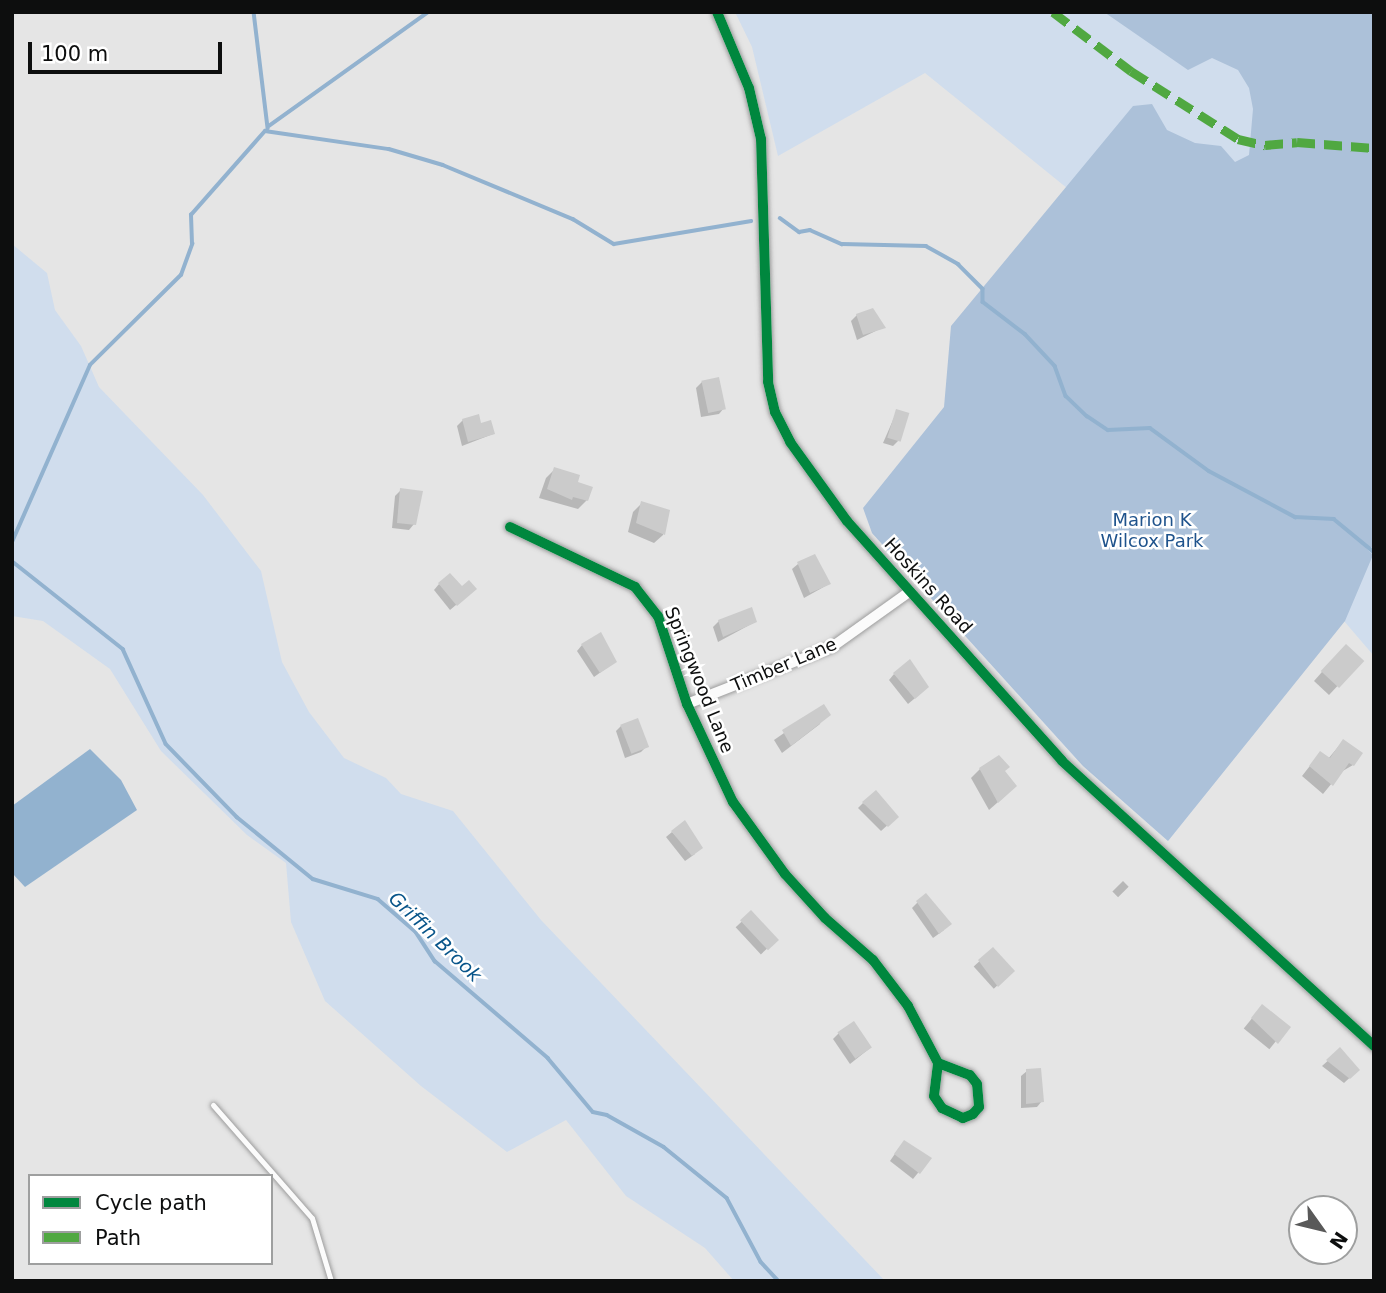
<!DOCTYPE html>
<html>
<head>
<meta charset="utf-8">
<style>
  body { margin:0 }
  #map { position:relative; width:1386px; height:1293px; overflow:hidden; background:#e5e5e5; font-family:"DejaVu Sans",sans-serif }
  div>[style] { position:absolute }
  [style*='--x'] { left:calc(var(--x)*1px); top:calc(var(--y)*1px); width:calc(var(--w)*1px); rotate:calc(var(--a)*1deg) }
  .green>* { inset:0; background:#d0dded }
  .forest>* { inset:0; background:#acc1d9 }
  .water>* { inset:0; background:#92b2cf }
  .shadow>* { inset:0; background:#0003; transform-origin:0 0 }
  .stream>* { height:3.5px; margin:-1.75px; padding:0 1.75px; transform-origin:1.75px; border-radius:1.75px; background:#92b2cf }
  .building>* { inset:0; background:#cbcbcb; transform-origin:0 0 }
  .roads { filter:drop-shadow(0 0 2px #9d9d9d) drop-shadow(0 0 2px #9d9d9d) }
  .service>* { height:5px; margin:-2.5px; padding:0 2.5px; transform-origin:2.5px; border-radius:2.5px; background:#fbfbfb }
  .minor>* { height:10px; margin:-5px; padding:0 5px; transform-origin:5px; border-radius:5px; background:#fbfbfb }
  .quiet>* { height:9px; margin-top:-4.5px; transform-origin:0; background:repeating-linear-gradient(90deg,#50a841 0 18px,transparent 0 27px) }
  .cycleway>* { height:10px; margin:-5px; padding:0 5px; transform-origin:5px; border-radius:5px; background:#00873e }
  span { translate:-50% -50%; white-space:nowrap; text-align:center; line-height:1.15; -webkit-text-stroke:5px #fff; paint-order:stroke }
  .park-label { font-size:18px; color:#1f538c }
  .street-label { font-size:18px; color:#0d0e0e }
  .water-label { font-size:19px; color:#08558a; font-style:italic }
  .frame { position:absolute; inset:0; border:14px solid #0d0e0e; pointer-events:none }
  .legend { position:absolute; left:28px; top:1174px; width:245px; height:91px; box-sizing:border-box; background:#fff; border:2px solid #9e9f9f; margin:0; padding:9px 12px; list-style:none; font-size:21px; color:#0d0e0e }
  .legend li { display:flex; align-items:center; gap:14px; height:35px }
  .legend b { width:35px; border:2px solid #9e9f9f }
  .north { position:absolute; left:1288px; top:1195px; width:70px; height:70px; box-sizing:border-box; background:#fff; border:2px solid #9e9f9f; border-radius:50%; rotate:124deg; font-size:19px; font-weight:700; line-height:28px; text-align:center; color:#0d0e0e }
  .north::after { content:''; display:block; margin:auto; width:24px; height:32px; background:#595959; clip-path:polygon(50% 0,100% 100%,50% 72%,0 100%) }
  .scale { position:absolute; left:28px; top:42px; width:194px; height:32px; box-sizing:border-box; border:4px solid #0d0e0e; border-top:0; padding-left:9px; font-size:21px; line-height:24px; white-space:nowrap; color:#0d0e0e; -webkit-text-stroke:5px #fff; paint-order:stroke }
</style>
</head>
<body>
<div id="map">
  <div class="green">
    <i style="clip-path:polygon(735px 12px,1374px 12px,1374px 656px,1344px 621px,1168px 841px,1083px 766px,872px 533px,1136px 244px,925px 73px,778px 156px,752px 47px)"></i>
    <i style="clip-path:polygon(12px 244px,47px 273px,55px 310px,81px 346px,99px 387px,203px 495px,261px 571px,282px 662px,309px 712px,344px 758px,386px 778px,401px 794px,453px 811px,541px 920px,885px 1281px,734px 1281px,705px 1248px,626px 1196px,566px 1120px,507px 1152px,421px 1086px,325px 1001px,291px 922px,286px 863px,247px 835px,161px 751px,110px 669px,43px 621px,12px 616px)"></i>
  </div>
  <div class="forest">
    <i style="clip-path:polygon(1104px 12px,1374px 12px,1374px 547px,1366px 548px,1373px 555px,1345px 621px,1168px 841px,1083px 766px,872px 533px,863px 508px,944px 407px,951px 326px,1133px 106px,1152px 104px,1167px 130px,1195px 143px,1221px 146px,1235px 162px,1249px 155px,1253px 109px,1249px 88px,1238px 70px,1212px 58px,1188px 70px)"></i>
  </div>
  <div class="water">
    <i style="clip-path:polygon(90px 749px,121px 780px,137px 810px,25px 887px,12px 873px,12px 806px)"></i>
  </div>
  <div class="shadow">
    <i style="clip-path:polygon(857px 315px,884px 327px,857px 340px,851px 321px)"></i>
    <i style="clip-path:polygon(702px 382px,724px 408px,719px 414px,701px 417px,696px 388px)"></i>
    <i style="clip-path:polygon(897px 411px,899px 440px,893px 446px,883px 443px)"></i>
    <i style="clip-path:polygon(463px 420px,480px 425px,493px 434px,462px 446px,457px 426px)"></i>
    <i style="clip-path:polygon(555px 469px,575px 483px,587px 500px,578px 509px,539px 498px,546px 478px)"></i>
    <i style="clip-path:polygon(401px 490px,414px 524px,409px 530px,392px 528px,395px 496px)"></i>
    <i style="clip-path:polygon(642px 503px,668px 512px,663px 535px,654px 543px,628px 532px,633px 512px)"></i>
    <i style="clip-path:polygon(798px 564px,829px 584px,804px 598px,792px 569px)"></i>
    <i style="clip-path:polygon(439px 584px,469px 594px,450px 610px,434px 590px)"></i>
    <i style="clip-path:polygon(719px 621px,755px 622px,718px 642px,713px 627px)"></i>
    <i style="clip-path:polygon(582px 645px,615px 662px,594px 677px,577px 651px)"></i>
    <i style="clip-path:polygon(1337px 655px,1361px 661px,1329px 695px,1314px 681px)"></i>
    <i style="clip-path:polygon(894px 674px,921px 693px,908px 704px,889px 680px)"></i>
    <i style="clip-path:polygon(823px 706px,820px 724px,782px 753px,774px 740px)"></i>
    <i style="clip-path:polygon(621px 726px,647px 746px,641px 752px,625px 758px,616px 731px)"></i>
    <i style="clip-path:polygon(1343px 741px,1353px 765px,1341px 772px,1323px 794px,1302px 776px,1320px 753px,1328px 759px)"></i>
    <i style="clip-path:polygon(980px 769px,1003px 772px,1006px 795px,989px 810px,971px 778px)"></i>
    <i style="clip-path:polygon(863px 803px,891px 822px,881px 831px,858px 808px)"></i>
    <i style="clip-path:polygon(672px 832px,695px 854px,685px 861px,666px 837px)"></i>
    <i style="left:1123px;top:881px;width:8px;height:15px;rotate:45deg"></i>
    <i style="clip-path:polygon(918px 902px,944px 930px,933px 938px,912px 908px)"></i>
    <i style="left:751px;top:913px;width:37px;height:21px;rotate:47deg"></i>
    <i style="left:993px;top:949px;width:30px;height:26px;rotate:48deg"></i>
    <i style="left:1262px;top:1006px;width:33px;height:29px;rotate:39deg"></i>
    <i style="clip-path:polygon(839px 1033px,870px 1048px,850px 1064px,833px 1039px)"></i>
    <i style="clip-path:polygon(1340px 1050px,1358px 1070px,1344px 1083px,1322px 1066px)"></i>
    <i style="clip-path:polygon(1027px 1071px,1042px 1101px,1037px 1107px,1021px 1108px,1021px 1076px)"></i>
    <i style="clip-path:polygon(899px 1148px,930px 1158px,913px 1179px,890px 1161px)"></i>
  </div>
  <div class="stream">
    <i style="--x:254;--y:12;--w:117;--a:83.1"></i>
    <i style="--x:269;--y:126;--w:196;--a:-35.6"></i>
    <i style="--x:780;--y:218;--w:24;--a:36"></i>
    <i style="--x:799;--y:232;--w:11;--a:-10"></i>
    <i style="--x:810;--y:230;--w:35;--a:24"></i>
    <i style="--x:842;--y:244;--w:84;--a:1.4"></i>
    <i style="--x:926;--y:246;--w:37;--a:29"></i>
    <i style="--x:958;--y:264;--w:35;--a:45"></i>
    <i style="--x:983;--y:289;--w:13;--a:90"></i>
    <i style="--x:983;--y:302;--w:53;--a:37.3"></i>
    <i style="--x:1025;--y:334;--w:44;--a:46.8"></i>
    <i style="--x:1055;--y:366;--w:32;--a:70"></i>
    <i style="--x:1066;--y:396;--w:29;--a:44"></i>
    <i style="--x:1087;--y:416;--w:25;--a:34"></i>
    <i style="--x:1108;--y:430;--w:42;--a:-2.7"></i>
    <i style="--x:1150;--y:428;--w:73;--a:36.1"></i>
    <i style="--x:1209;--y:471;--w:98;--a:28.1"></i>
    <i style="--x:1295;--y:517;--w:39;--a:3"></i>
    <i style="--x:1334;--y:519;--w:52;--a:39.5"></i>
    <i style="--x:12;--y:542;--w:193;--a:-66.2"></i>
    <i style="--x:90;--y:365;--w:128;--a:-44.7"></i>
    <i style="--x:181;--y:275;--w:33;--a:-70"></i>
    <i style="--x:192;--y:244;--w:29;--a:-92"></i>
    <i style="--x:191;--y:215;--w:112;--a:-48.6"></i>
    <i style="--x:265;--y:131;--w:125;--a:8.3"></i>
    <i style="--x:389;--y:149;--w:56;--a:16.5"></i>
    <i style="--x:443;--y:165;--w:141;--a:22.6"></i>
    <i style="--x:573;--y:219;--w:48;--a:31.4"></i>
    <i style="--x:614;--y:244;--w:139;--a:-9.5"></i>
    <i style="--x:12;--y:561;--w:142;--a:38.4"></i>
    <i style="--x:123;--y:649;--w:104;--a:65.6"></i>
    <i style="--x:166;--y:744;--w:102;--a:45.8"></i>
    <i style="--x:237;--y:817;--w:98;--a:39.2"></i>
    <i style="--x:313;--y:879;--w:68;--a:17.1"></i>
    <i style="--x:378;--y:899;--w:50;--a:41"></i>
    <i style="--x:416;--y:932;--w:35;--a:57"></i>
    <i style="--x:435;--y:961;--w:149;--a:40.6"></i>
    <i style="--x:548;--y:1058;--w:70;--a:50.2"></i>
    <i style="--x:593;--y:1112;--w:14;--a:12"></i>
    <i style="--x:607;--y:1115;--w:65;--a:29.3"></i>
    <i style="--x:664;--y:1147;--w:81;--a:39"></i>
    <i style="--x:727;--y:1198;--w:72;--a:62"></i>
    <i style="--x:761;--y:1262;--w:26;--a:47"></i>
  </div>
  <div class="building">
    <i style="clip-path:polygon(873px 308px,886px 328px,863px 335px,856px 314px)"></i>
    <i style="left:719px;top:377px;width:33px;height:18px;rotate:78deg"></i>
    <i style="left:896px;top:409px;width:14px;height:30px;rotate:17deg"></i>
    <i style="clip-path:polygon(479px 414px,481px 423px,491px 420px,495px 434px,468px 442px,462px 419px)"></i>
    <i style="clip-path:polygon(554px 467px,580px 475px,578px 482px,593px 487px,588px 501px,573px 497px,572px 500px,547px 489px)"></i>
    <i style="clip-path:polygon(400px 488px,423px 491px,416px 525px,397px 523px)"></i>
    <i style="clip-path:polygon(641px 501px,670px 510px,665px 535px,636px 523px)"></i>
    <i style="clip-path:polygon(815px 554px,831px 584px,810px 593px,797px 562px)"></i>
    <i style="clip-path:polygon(450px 573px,462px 586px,469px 580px,477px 589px,457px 606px,438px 583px)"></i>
    <i style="clip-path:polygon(752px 607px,757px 622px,723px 637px,718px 620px)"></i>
    <i style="clip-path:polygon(601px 632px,617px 662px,600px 673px,581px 644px)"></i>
    <i style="left:1346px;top:644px;width:25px;height:37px;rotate:43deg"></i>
    <i style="clip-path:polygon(910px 659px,929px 687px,915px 699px,893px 673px)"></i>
    <i style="clip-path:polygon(824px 704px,831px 715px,791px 746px,782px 730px)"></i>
    <i style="left:638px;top:718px;width:31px;height:19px;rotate:69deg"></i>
    <i style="clip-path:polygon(1343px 739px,1363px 753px,1354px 766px,1349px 763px,1333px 786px,1309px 766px,1320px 751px,1330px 758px)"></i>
    <i style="clip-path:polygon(999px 755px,1010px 767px,1005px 771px,1017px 786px,998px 803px,979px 768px)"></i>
    <i style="clip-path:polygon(876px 790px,899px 817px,888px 827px,862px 802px)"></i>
    <i style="clip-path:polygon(685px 820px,703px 848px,692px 856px,671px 831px)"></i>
    <i style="clip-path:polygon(926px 893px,952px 924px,939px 934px,916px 901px)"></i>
    <i style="left:751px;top:910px;width:41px;height:15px;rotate:47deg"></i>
    <i style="clip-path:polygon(993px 947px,1015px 971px,998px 987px,978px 960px)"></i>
    <i style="clip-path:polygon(1262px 1004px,1291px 1027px,1278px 1044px,1251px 1018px)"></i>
    <i style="left:854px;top:1021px;width:32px;height:20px;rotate:56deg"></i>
    <i style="clip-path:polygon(1340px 1047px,1360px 1070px,1350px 1079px,1326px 1060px)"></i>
    <i style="clip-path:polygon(1041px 1068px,1044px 1102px,1026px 1104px,1026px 1069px)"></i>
    <i style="clip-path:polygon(904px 1140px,932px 1158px,920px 1174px,894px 1154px)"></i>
  </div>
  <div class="roads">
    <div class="service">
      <i style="--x:213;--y:1105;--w:150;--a:48.8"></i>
      <i style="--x:312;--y:1218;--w:66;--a:73.2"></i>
    </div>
    <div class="minor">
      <i style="--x:717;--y:12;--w:82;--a:67.2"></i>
      <i style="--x:749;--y:88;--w:52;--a:76.8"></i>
      <i style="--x:761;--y:139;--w:243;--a:88.3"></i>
      <i style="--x:768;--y:382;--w:31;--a:77"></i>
      <i style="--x:775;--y:412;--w:34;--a:63"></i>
      <i style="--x:790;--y:442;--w:97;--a:54.2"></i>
      <i style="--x:847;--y:521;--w:322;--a:48.1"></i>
      <i style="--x:1062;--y:761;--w:423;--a:42.4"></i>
      <i style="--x:510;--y:527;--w:139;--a:25.6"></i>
      <i style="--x:635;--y:587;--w:37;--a:52"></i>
      <i style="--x:658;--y:616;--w:93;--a:71.8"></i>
      <i style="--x:687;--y:704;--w:108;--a:64.9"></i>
      <i style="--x:733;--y:802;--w:89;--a:54.2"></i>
      <i style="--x:785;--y:874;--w:59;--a:47.7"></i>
      <i style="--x:825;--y:918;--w:64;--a:41.2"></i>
      <i style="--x:873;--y:960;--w:58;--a:52.7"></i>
      <i style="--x:908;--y:1006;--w:64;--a:62.2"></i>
      <i style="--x:938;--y:1063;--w:34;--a:21"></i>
      <i style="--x:970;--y:1075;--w:11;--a:52"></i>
      <i style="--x:977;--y:1084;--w:23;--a:85"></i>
      <i style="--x:979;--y:1107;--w:9;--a:131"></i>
      <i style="--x:973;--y:1114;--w:11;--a:158"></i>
      <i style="--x:963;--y:1118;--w:23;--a:-155"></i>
      <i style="--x:942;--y:1108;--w:14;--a:-124"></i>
      <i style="--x:934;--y:1096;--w:33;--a:-83"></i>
      <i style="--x:687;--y:704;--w:156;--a:-21.5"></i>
      <i style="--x:832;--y:647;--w:95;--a:-35.5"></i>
    </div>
  </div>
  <div class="quiet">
    <i style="--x:1053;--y:12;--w:98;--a:37.1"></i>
    <i style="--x:1131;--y:71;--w:127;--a:32.4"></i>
    <i style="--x:1238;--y:139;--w:28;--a:13"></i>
    <i style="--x:1265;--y:145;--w:32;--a:-5"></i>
    <i style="--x:1297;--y:142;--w:77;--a:4.5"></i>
  </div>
  <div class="cycleway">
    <i style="--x:717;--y:12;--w:82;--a:67.2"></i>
    <i style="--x:749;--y:88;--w:52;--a:76.8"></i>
    <i style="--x:761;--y:139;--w:243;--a:88.3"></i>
    <i style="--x:768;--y:382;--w:31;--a:77"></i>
    <i style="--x:775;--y:412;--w:34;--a:63"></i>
    <i style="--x:790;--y:442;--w:97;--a:54.2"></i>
    <i style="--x:847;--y:521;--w:322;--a:48.1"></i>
    <i style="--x:1062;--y:761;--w:423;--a:42.4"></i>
    <i style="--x:510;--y:527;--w:139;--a:25.6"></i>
    <i style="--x:635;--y:587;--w:37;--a:52"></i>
    <i style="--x:658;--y:616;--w:93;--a:71.8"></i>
    <i style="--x:687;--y:704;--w:108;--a:64.9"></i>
    <i style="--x:733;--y:802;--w:89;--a:54.2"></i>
    <i style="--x:785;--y:874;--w:59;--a:47.7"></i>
    <i style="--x:825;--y:918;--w:64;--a:41.2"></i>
    <i style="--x:873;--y:960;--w:58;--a:52.7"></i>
    <i style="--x:908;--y:1006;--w:64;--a:62.2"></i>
    <i style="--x:938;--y:1063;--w:34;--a:21"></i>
    <i style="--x:970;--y:1075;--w:11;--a:52"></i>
    <i style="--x:977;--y:1084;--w:23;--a:85"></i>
    <i style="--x:979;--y:1107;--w:9;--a:131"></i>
    <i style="--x:973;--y:1114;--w:11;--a:158"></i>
    <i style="--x:963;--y:1118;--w:23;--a:-155"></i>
    <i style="--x:942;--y:1108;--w:14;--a:-124"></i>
    <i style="--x:934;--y:1096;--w:33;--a:-83"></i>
  </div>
  <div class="park-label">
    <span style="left:1152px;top:531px">Marion K<br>Wilcox Park</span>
  </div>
  <div class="street-label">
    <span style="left:928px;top:586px;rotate:48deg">Hoskins Road</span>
    <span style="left:784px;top:665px;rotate:-23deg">Timber Lane</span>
    <span style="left:699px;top:680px;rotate:68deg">Springwood Lane</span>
  </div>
  <div class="water-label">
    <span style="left:435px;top:937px;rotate:44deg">Griffin Brook</span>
  </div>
  <div class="frame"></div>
  <ul class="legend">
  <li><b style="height:9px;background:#00873e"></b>Cycle path</li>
  <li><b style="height:9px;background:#50a841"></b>Path</li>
  </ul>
  <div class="north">N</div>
  <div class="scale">100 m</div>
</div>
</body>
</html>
